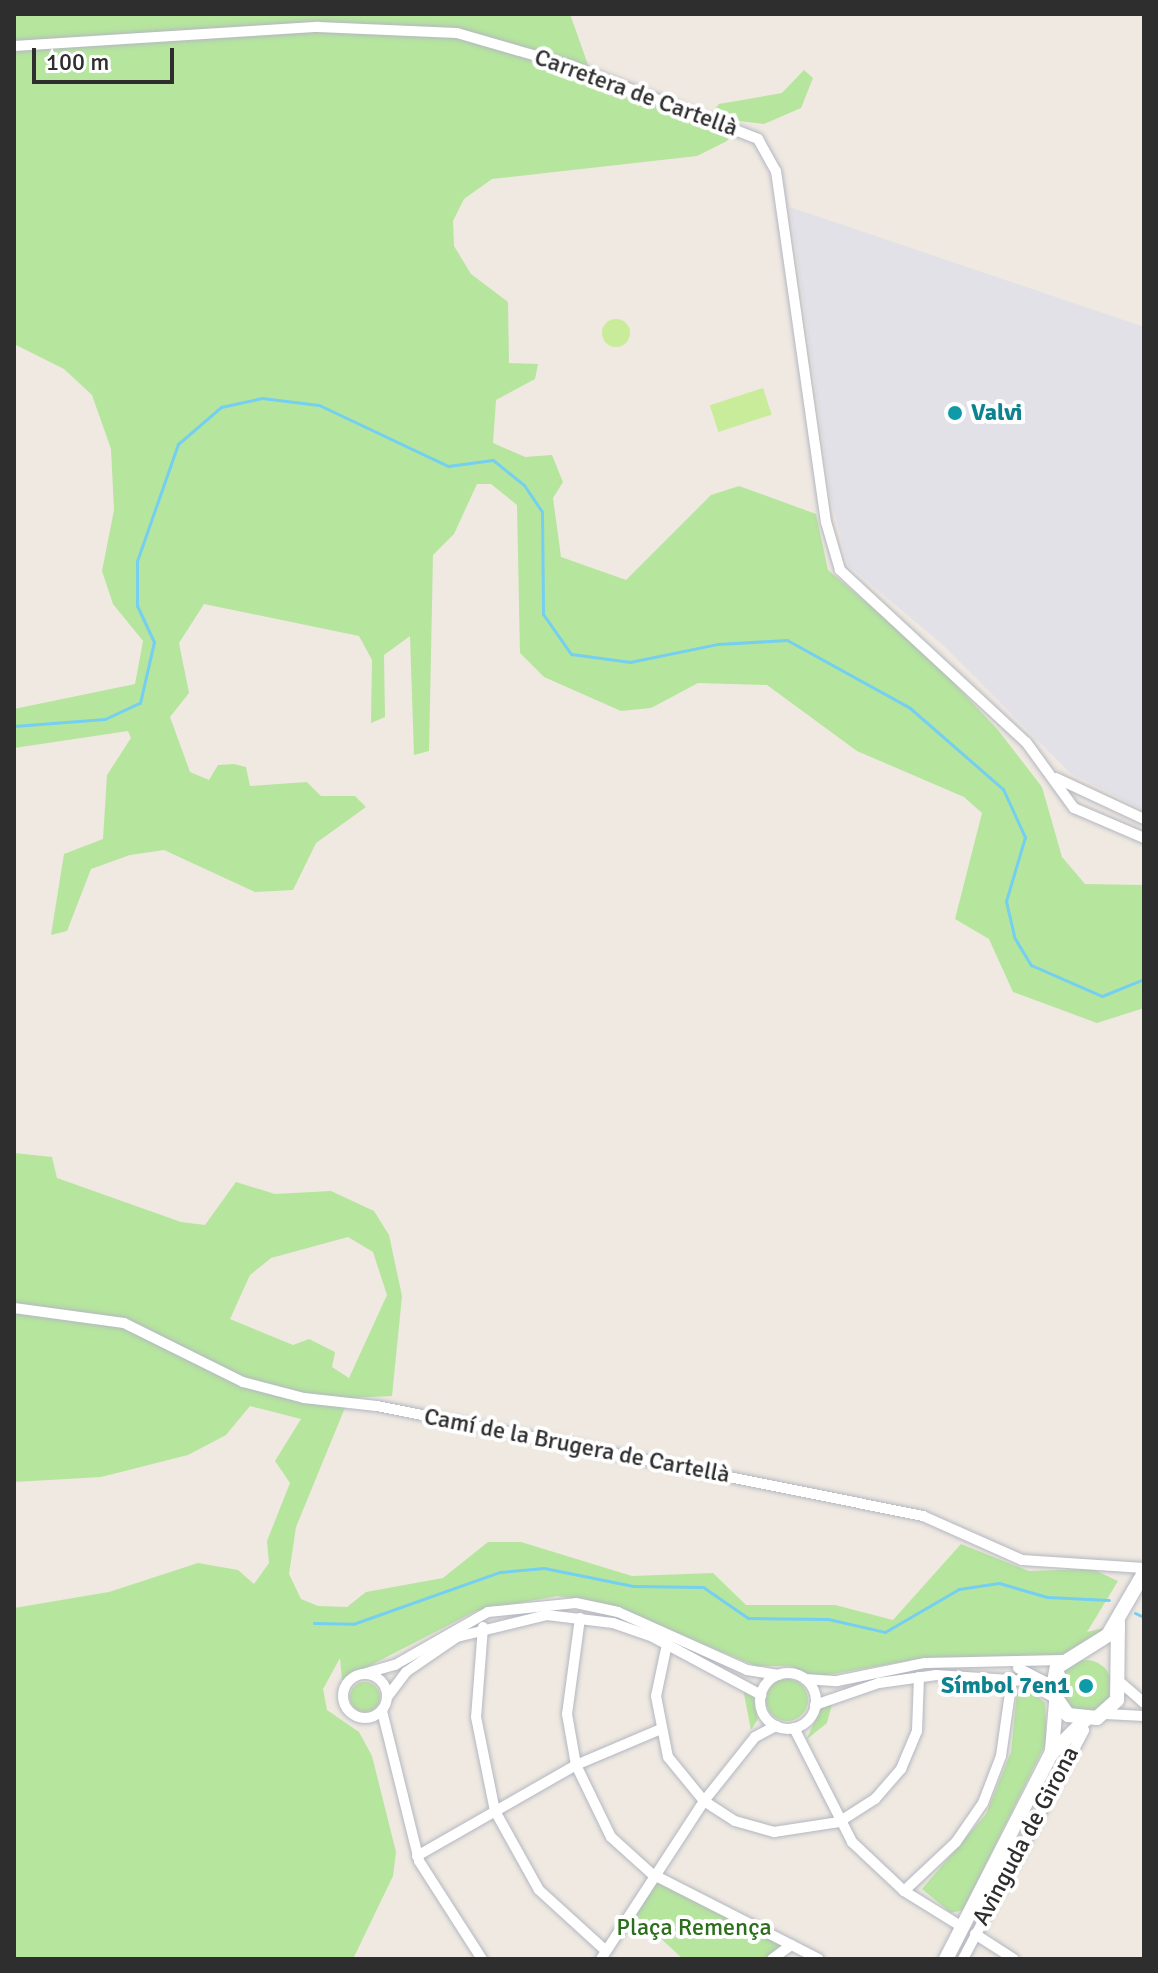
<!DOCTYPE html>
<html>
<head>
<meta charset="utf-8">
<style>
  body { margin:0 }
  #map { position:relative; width:1158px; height:1973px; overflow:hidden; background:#efe9e1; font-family:Signika,sans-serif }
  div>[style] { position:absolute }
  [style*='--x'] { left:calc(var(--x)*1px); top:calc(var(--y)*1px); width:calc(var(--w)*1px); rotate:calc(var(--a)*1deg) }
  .industrial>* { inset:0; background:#e3e1e8 }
  .green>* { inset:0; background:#b6e59e }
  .round { border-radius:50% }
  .pitch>* { inset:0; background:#c9ec9a; transform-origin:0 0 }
  .stream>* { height:3px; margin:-1.5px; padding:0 1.5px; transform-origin:1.5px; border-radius:1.5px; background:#75cff0 }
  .roads { filter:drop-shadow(0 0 2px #b4b7c1) drop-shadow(0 0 2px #b4b7c1) }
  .street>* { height:10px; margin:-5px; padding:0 5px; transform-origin:5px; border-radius:5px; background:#fff }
  .street>.ring { margin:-5px; padding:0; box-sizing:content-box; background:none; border:10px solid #fff; border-radius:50% }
  .secondary>* { height:14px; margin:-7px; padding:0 7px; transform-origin:7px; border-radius:7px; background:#fff }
  .dots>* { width:22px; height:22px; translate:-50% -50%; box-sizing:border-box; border:4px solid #fff; border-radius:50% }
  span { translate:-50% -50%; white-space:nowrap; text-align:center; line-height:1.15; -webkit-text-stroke:8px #fff; paint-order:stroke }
  .street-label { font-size:24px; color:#2e2e2e }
  .culture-label { font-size:24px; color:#0d838f; font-weight:700 }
  .left { translate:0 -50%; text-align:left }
  .right { translate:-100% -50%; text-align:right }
  .park-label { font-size:24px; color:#2c6e1b }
  .frame { position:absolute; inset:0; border:16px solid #2e2e2e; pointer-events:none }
  .scale { position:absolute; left:32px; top:48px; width:142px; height:36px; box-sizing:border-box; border:4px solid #2e2e2e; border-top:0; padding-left:10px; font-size:24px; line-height:28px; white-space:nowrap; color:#2e2e2e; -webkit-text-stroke:6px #fff; paint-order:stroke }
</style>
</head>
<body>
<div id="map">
  <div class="industrial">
    <i style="clip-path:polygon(790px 207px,1144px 327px,1144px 810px,1070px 773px,944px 646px,848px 565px,831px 499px)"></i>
  </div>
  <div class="green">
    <i style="clip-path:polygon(14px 14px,570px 14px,593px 79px,699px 126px,719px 104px,782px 93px,804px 70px,813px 78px,801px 108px,764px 124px,739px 121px,727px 141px,697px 156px,492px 179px,464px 199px,453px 221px,454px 246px,471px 274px,508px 302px,509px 363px,538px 364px,535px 379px,496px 400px,493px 443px,525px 457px,552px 455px,563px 482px,553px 498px,561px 557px,626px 580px,711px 495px,739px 486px,816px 514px,828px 570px,926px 653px,998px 730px,1042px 787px,1062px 857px,1085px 884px,1144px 885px,1144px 1008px,1097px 1023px,1013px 992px,989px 939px,955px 919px,982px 813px,964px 797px,857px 751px,767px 685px,698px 683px,651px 708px,621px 711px,544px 677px,520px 653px,517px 505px,491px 484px,477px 484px,454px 534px,433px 555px,429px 751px,414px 755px,410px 636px,384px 655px,385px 717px,371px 723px,372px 660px,359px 636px,204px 604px,179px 643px,189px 693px,170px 717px,190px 772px,209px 780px,218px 765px,234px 764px,246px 767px,250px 786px,307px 782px,321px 796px,355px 796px,366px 807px,316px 843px,293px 890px,255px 892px,164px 850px,130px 855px,91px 869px,67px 931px,51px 935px,64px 854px,103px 839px,107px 775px,131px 738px,128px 731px,14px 748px,14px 709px,135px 684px,143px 641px,113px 604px,102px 571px,114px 510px,111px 449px,92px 395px,64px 369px,14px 344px)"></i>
    <i style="clip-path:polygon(evenodd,14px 1153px,52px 1157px,57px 1178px,181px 1222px,205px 1225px,236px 1182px,275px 1194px,331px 1191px,374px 1211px,389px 1235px,402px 1296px,392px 1396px,349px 1398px,296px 1527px,289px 1574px,301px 1599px,318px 1606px,347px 1607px,366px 1592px,443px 1578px,488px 1542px,521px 1542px,632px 1576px,713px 1573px,746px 1605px,835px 1605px,893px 1620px,961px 1544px,1029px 1571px,1092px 1569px,1118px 1581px,1087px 1632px,1109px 1627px,1091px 1644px,1053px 1658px,918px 1659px,816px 1677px,790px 1666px,756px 1666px,604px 1603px,557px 1596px,476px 1611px,342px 1680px,340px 1658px,323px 1689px,327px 1710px,359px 1732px,372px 1756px,396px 1852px,393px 1876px,353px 1959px,14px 1959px,14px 1608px,109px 1592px,198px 1563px,238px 1570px,254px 1584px,269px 1563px,267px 1541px,290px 1483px,275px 1461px,301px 1419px,250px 1406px,226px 1435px,188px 1455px,101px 1477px,14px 1482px,14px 1153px,348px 1237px,373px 1252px,387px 1295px,349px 1378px,332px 1367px,335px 1352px,309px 1339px,293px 1345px,230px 1319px,250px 1275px,271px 1258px,348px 1237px)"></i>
    <i class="round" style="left:1060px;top:1660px;width:52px;height:52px"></i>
    <i class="round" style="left:766px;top:1679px;width:42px;height:42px"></i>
    <i class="round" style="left:350px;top:1682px;width:30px;height:30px"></i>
    <i style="clip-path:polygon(1026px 1686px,1045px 1703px,1047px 1741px,963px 1910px,951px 1913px,922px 1889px,986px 1814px,1011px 1752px,1017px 1692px)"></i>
    <i style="clip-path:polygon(743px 1689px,753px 1695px,758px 1719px,751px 1730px)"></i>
    <i style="clip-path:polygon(824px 1702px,832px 1704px,827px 1723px,806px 1740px)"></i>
    <i style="clip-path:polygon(652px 1874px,791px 1945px,772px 1959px,683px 1959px,630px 1910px)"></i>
  </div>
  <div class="pitch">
    <i class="round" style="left:602px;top:319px;width:28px;height:28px"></i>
    <i style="left:763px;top:388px;width:28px;height:56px;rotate:72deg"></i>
  </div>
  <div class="stream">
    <i style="--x:14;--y:726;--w:91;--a:-4.4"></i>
    <i style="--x:105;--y:719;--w:38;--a:-25"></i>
    <i style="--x:140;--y:703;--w:63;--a:-77.1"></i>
    <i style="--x:154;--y:642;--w:40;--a:-115"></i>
    <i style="--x:137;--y:606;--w:45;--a:-90"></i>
    <i style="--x:137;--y:561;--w:124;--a:-70.7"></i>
    <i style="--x:178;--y:444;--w:57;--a:-40.7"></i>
    <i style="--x:221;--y:407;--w:42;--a:-12.4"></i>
    <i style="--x:262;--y:398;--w:57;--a:7"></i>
    <i style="--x:319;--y:405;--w:143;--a:25.3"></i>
    <i style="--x:448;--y:466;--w:45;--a:-7.6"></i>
    <i style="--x:493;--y:460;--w:40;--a:39"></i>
    <i style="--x:524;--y:485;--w:32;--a:56"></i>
    <i style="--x:542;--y:512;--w:102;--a:89.4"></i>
    <i style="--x:543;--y:614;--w:49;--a:55"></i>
    <i style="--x:571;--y:654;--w:60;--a:7.7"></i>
    <i style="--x:630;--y:662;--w:90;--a:-11.6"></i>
    <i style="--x:718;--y:644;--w:69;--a:-3.3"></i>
    <i style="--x:787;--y:640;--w:141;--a:28.9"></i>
    <i style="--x:910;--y:708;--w:123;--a:41.1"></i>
    <i style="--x:1003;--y:789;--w:53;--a:65.4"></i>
    <i style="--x:1025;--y:837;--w:67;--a:106.5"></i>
    <i style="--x:1006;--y:901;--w:37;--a:77"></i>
    <i style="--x:1014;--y:937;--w:33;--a:59"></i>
    <i style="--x:1031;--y:965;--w:77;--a:23.6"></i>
    <i style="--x:1102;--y:996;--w:45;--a:-22"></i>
    <i style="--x:1135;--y:1613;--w:10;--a:24"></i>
    <i style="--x:314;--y:1623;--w:39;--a:1"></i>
    <i style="--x:353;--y:1624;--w:156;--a:-19.5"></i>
    <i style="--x:500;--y:1572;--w:44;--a:-5.2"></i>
    <i style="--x:544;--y:1568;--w:91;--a:11.4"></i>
    <i style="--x:633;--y:1586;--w:70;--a:0.8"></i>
    <i style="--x:703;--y:1587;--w:55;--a:34.6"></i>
    <i style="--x:748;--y:1618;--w:80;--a:0.7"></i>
    <i style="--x:828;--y:1619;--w:58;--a:12.8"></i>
    <i style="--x:885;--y:1632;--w:86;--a:-30.2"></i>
    <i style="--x:959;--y:1589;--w:40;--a:-8.5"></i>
    <i style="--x:999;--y:1583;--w:50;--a:16.3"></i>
    <i style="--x:1047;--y:1597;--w:62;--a:2.8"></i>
  </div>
  <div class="roads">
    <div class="street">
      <i style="--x:14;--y:46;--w:305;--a:-3.6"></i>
      <i style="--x:318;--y:27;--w:139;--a:2.5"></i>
      <i style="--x:457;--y:33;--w:119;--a:16.1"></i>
      <i style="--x:571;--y:66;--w:201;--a:21.3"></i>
      <i style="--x:758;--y:139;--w:37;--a:61"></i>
      <i style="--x:776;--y:171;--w:355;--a:81.9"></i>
      <i style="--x:826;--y:522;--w:50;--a:73.7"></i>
      <i style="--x:840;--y:570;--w:253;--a:42.8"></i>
      <i style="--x:1026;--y:742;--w:82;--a:54"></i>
      <i style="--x:1074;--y:808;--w:76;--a:23.2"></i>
      <i style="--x:1056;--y:778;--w:97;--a:25"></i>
      <i style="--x:14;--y:1308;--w:111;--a:7.8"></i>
      <i style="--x:124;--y:1323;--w:133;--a:26.4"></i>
      <i style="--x:243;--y:1382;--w:63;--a:14.7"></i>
      <i style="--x:304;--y:1398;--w:73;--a:6.3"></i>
      <i style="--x:377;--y:1406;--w:557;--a:11.39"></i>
      <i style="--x:923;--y:1516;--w:108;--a:24"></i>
      <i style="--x:1022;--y:1560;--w:122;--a:3.8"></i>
      <i style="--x:580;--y:1618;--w:97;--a:97.7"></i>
      <i style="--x:567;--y:1714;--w:52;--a:80"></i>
      <i style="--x:576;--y:1765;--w:80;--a:64.1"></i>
      <i style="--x:611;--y:1837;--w:55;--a:42.1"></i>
      <i style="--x:652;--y:1874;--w:187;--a:27"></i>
      <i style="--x:483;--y:1627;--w:90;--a:94.4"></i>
      <i style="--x:476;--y:1717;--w:96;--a:78.6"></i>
      <i style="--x:495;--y:1811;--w:90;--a:60.9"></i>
      <i style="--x:539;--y:1890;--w:89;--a:42.3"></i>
      <i style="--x:667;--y:1644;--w:53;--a:101.9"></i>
      <i style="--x:656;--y:1696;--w:62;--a:78.9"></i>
      <i style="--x:668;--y:1757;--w:57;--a:50.7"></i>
      <i style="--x:704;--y:1801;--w:37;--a:33"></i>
      <i style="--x:735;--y:1821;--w:41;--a:15.8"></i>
      <i style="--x:774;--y:1832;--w:66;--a:-8.7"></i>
      <i style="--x:839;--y:1822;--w:43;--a:-32.6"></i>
      <i style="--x:875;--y:1799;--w:40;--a:-49"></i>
      <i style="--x:901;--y:1769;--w:41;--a:-67.2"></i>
      <i style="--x:917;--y:1731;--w:54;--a:-87.9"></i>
      <i style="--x:1018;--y:1668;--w:35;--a:27"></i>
      <i class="ring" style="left:760px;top:1673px;width:46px;height:46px"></i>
      <i class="ring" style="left:343px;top:1674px;width:34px;height:34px"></i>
      <i style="--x:363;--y:1674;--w:33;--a:-16"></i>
      <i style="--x:395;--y:1665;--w:107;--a:-29.7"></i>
      <i style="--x:488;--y:1612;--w:88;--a:-5.8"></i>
      <i style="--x:576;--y:1603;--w:43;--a:12.1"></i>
      <i style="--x:618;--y:1612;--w:141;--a:24.2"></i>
      <i style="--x:747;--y:1670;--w:32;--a:9"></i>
      <i style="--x:805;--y:1679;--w:32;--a:4"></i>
      <i style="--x:837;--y:1681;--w:90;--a:-11.6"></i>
      <i style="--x:925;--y:1663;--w:138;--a:-1.2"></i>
      <i style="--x:1120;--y:1682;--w:32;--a:41"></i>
      <i style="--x:388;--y:1696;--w:30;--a:-53"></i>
      <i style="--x:406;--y:1672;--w:62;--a:-34.5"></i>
      <i style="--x:457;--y:1637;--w:93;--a:-13.7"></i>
      <i style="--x:547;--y:1615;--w:66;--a:6.9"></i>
      <i style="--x:613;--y:1623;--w:42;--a:19.3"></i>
      <i style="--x:653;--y:1637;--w:123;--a:28.2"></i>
      <i style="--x:815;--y:1705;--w:68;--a:-19"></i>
      <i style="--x:879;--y:1683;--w:58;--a:-8"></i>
      <i style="--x:936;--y:1675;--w:89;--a:3.9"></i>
      <i style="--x:1025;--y:1681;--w:32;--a:30"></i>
      <i style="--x:382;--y:1711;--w:154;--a:76.1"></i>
      <i style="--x:419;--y:1861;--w:117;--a:57.3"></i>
      <i style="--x:1106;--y:1714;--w:38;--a:3"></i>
      <i style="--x:794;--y:1728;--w:128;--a:63"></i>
      <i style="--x:852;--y:1842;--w:71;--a:43.3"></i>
      <i style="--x:904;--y:1891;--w:68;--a:31.8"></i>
      <i style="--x:417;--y:1856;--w:183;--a:-29.8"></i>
      <i style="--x:576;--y:1765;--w:90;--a:-22.9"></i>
      <i style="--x:904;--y:1891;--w:71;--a:-43.3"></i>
      <i style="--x:956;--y:1842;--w:47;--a:-55.3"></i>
      <i style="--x:983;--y:1803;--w:50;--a:-69"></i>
      <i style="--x:1001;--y:1756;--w:78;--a:-81.9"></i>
      <i style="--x:975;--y:1934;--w:46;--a:32.7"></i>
      <i style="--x:601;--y:1959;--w:189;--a:-56.9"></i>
      <i style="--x:704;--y:1801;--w:82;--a:-51.4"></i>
      <i style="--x:755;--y:1737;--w:24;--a:-28"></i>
      <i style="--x:772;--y:1959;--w:24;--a:-36"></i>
      <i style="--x:963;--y:1959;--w:259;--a:-62.1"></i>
    </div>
    <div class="secondary">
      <i style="--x:1118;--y:1622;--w:78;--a:90.7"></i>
      <i style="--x:1117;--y:1700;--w:27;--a:138"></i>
      <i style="--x:1097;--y:1718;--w:29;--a:-174"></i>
      <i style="--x:1068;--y:1715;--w:28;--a:-125"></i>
      <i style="--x:1052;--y:1692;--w:25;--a:-79"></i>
      <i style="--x:1057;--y:1667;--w:60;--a:-32.1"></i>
      <i style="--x:1108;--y:1635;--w:72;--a:-59.9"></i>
      <i style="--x:1052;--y:1750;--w:48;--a:-85.2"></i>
      <i style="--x:946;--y:1959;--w:230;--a:-62.9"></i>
      <i style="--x:1051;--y:1754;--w:48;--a:-45"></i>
    </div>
  </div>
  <div class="dots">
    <i style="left:955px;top:413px;background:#0f9aa8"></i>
    <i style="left:1086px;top:1686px;background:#0f9aa8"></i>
  </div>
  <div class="street-label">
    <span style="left:636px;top:93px;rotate:20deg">Carretera de Cartellà</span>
    <span style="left:577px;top:1446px;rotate:11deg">Camí de la Brugera de Cartellà</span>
    <span style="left:1026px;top:1836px;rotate:-62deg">Avinguda de Girona</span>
  </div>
  <div class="culture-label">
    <span class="left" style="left:971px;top:413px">Valvi</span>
    <span class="right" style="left:1070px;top:1686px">Símbol 7en1</span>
  </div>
  <div class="park-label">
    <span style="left:694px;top:1928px">Plaça Remença</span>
  </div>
  <div class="frame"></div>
  <div class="scale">100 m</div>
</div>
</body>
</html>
